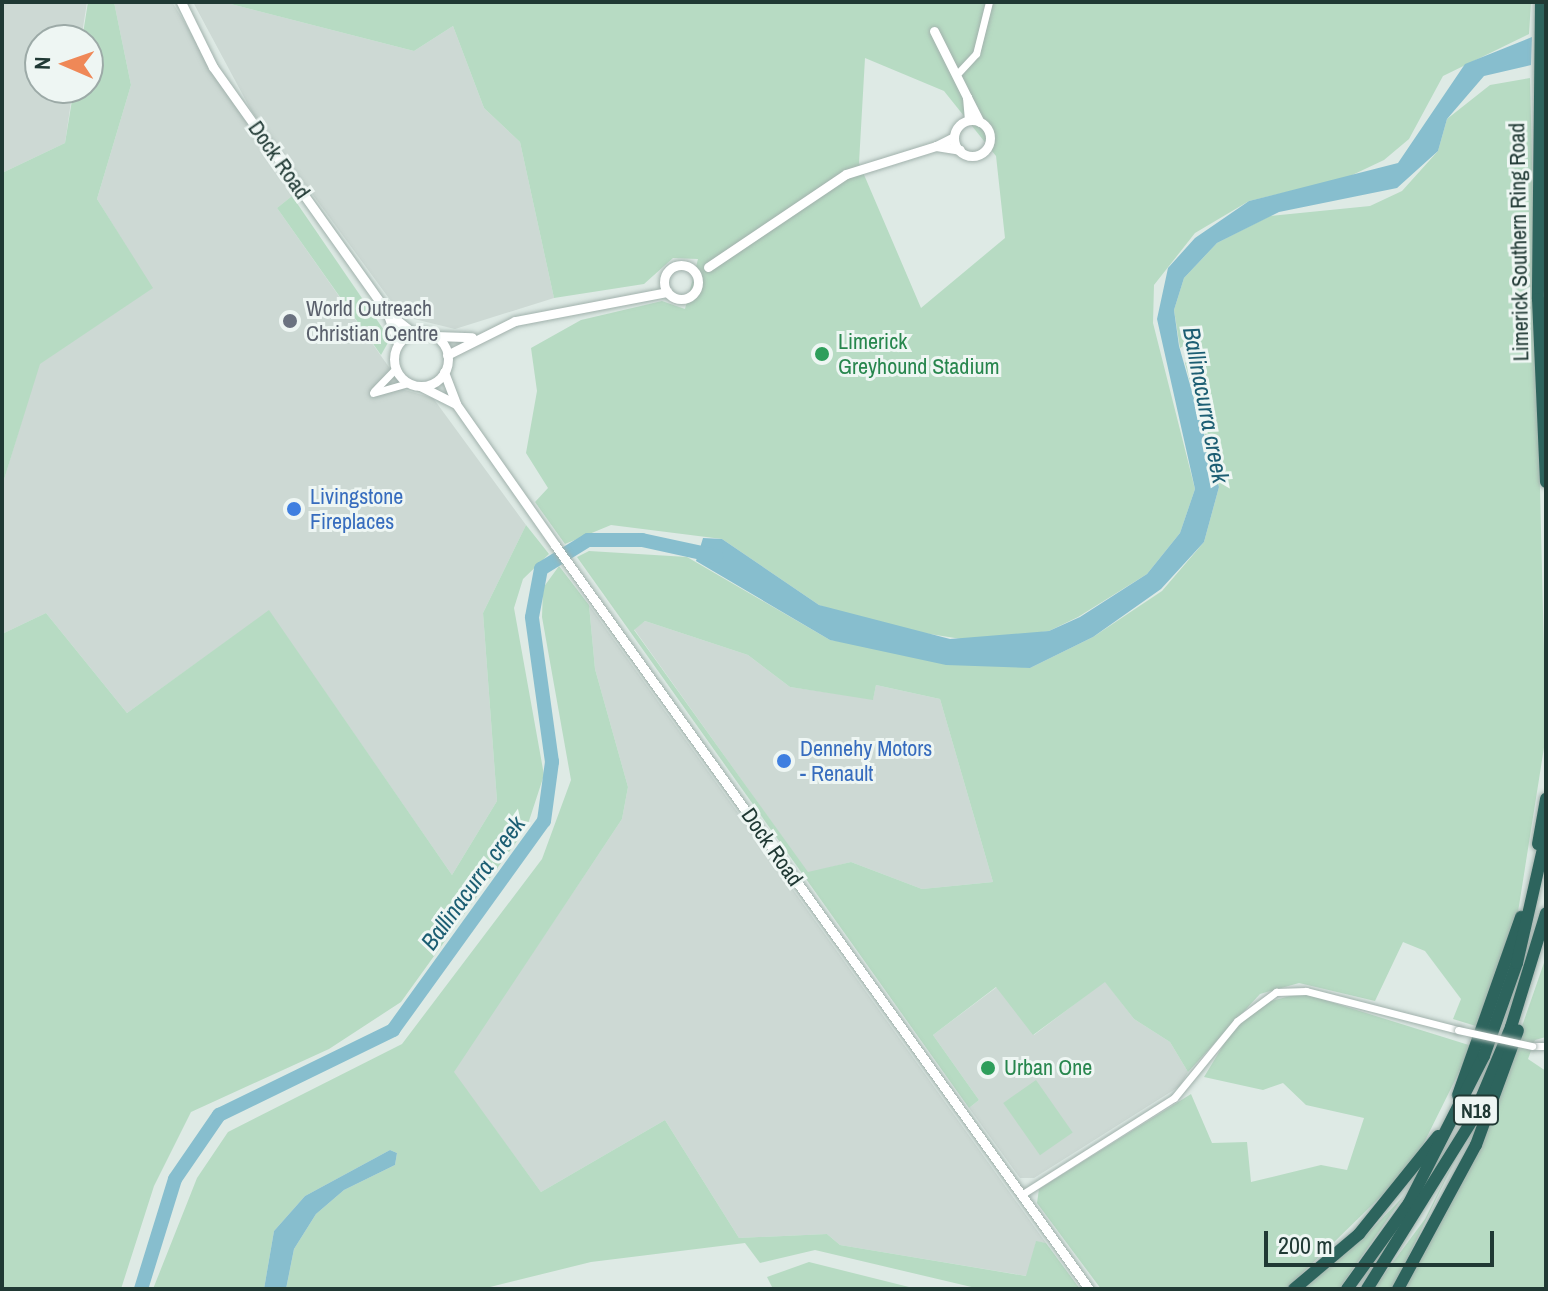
<!DOCTYPE html>
<html>
<head>
<meta charset="utf-8">
<style>
  body { margin:0 }
  #map { position:relative; width:1548px; height:1291px; overflow:hidden; background:#deeae5; font-family:"Archivo Narrow",sans-serif }
  div>[style] { position:absolute }
  [style*='--x'] { left:calc(var(--x)*1px); top:calc(var(--y)*1px); width:calc(var(--w)*1px); rotate:calc(var(--a)*1deg) }
  .built>* { inset:0; background:#cdd9d4 }
  .green>* { inset:0; background:#b7dbc3; transform-origin:0 0 }
  .water>* { inset:0; background:#87bece }
  .river>* { height:14px; margin:-7px; padding:0 7px; transform-origin:7px; border-radius:7px; background:#87bece }
  .roads { filter:drop-shadow(0 0 2px #a1b1ac) drop-shadow(0 0 2px #a1b1ac) }
  .street>* { height:7px; margin:-3.5px; padding:0 3.5px; transform-origin:3.5px; border-radius:3.5px; background:#fff }
  .secondary>* { height:9px; margin:-4.5px; padding:0 4.5px; transform-origin:4.5px; border-radius:4.5px; background:#fff }
  .secondary>.ring { margin:-4.5px; padding:0; box-sizing:content-box; background:none; border:9px solid #fff; border-radius:50% }
  .highway>* { height:12px; margin:-6px; padding:0 6px; transform-origin:6px; border-radius:6px; background:#2d645d }
  .bridges { filter:drop-shadow(0 0 2px #a1b1ac) drop-shadow(0 0 2px #a1b1ac) }
  .street-bridge>* { height:7px; margin:-3.5px; padding:0 3.5px; transform-origin:3.5px; border-radius:3.5px; background:#fff }
  .dots>* { width:22px; height:22px; translate:-50% -50%; box-sizing:border-box; border:4px solid #eef6f3; border-radius:50% }
  span { translate:-50% -50%; white-space:nowrap; text-align:center; line-height:1.15; -webkit-text-stroke:6px #eef6f3; paint-order:stroke }
  .shield-label span { padding:2px 6px; background:#eef6f3; border:2px solid; border-radius:6px; -webkit-text-stroke-width:0 }
  .shield-label { font-size:20px; color:#203934; font-weight:700 }
  .street-label { font-size:22px; color:#203934 }
  .worship-label { font-size:22px; color:#5b616d }
  .left { translate:0 -50%; text-align:left }
  .leisure-label { font-size:22px; color:#27864d }
  .shop-label { font-size:22px; color:#366cbe }
  .water-label { font-size:24px; color:#1c5e73; font-style:italic }
  .frame { position:absolute; inset:0; border:4px solid #203934; pointer-events:none }
  .north { position:absolute; left:24px; top:24px; width:80px; height:80px; box-sizing:border-box; background:#eef6f3; border:2px solid #9caaa7; border-radius:50%; rotate:272deg; font-size:22px; font-weight:700; line-height:32px; text-align:center; color:#203934 }
  .north::after { content:''; display:block; margin:auto; width:28px; height:36px; background:#ef8857; clip-path:polygon(50% 0,100% 100%,50% 72%,0 100%) }
  .scale { position:absolute; left:1264px; top:1231px; width:230px; height:36px; box-sizing:border-box; border:4px solid #203934; border-top:0; padding-left:10px; font-size:24px; line-height:28px; white-space:nowrap; color:#203934; -webkit-text-stroke:6px #eef6f3; paint-order:stroke }
</style>
</head>
<body>
<div id="map">
  <div class="built">
    <i style="clip-path:polygon(2px 2px,87px 2px,81px 40px,40px 40px,40px 88px,73px 88px,65px 143px,2px 173px)"></i>
    <i style="clip-path:polygon(114px 2px,172px 2px,292px 196px,277px 208px,405px 390px,433px 398px,526px 525px,483px 613px,497px 801px,452px 875px,269px 611px,127px 713px,46px 613px,2px 634px,2px 486px,39px 364px,152px 288px,97px 199px,131px 85px)"></i>
    <i style="clip-path:polygon(193px 2px,223px 2px,414px 51px,453px 26px,484px 108px,520px 142px,554px 298px,455px 329px,402px 316px,252px 112px)"></i>
    <i style="clip-path:polygon(589px 605px,1046px 1243px,1036px 1242px,1027px 1276px,840px 1245px,827px 1234px,739px 1238px,665px 1120px,541px 1192px,453px 1072px,622px 819px,628px 787px,595px 669px)"></i>
    <i style="clip-path:polygon(645px 621px,748px 655px,790px 687px,873px 699px,876px 685px,940px 699px,993px 882px,922px 889px,851px 862px,808px 873px,634px 629px)"></i>
    <i style="clip-path:polygon(1105px 981px,1134px 1019px,1170px 1042px,1188px 1072px,1180px 1086px,1034px 1178px,1020px 1178px,969px 1108px,979px 1100px,933px 1035px,997px 987px,1034px 1035px)"></i>
  </div>
  <div class="green">
    <i style="clip-path:polygon(88px 2px,114px 2px,131px 85px,97px 199px,153px 288px,40px 364px,2px 486px,2px 173px,65px 143px,74px 88px,88px 88px,88px 40px,82px 40px)"></i>
    <i style="clip-path:polygon(evenodd,223px 2px,1531px 2px,1529px 34px,1443px 76px,1409px 139px,1384px 160px,1346px 178px,1249px 201px,1195px 233px,1154px 285px,1153px 323px,1195px 489px,1180px 533px,1147px 574px,1078px 617px,1049px 631px,974px 641px,879px 626px,819px 605px,722px 539px,611px 525px,565px 544px,535px 502px,548px 488px,526px 453px,537px 391px,531px 348px,581px 320px,662px 301px,685px 309px,698px 259px,673px 258px,644px 284px,554px 298px,520px 142px,484px 108px,453px 26px,414px 51px,223px 2px,865px 58px,944px 91px,996px 156px,1005px 238px,921px 308px,859px 163px,865px 58px)"></i>
    <i style="clip-path:polygon(evenodd,1530px 78px,1546px 735px,1518px 912px,1479px 1027px,1453px 1019px,1461px 999px,1425px 951px,1403px 942px,1375px 1001px,1299px 983px,1260px 994px,1188px 1072px,1170px 1042px,1134px 1019px,1105px 982px,1033px 1035px,996px 987px,933px 1035px,979px 1100px,969px 1108px,577px 557px,589px 551px,687px 557px,830px 640px,1030px 668px,1093px 637px,1162px 591px,1204px 542px,1219px 487px,1185px 363px,1198px 350px,1195px 339px,1180px 348px,1174px 310px,1184px 278px,1217px 243px,1270px 216px,1370px 206px,1402px 191px,1438px 151px,1447px 119px,1490px 85px,1530px 78px,645px 621px,748px 655px,790px 687px,873px 700px,876px 685px,940px 699px,993px 882px,922px 889px,851px 862px,808px 872px,634px 630px,645px 621px)"></i>
    <i style="clip-path:polygon(292px 196px,390px 339px,381px 355px,277px 208px)"></i>
    <i style="clip-path:polygon(526px 525px,549px 554px,523px 579px,514px 608px,544px 775px,527px 827px,401px 1002px,329px 1049px,191px 1112px,154px 1186px,121px 1289px,2px 1289px,2px 634px,46px 613px,127px 713px,269px 610px,452px 875px,497px 801px,483px 613px)"></i>
    <i style="clip-path:polygon(559px 566px,589px 605px,595px 669px,628px 787px,622px 819px,454px 1072px,541px 1192px,665px 1120px,739px 1238px,827px 1234px,840px 1245px,1026px 1276px,1036px 1241px,1046px 1243px,1080px 1289px,980px 1289px,815px 1250px,760px 1263px,745px 1243px,591px 1262px,482px 1289px,286px 1289px,294px 1249px,316px 1214px,344px 1190px,395px 1165px,397px 1153px,390px 1150px,305px 1196px,274px 1231px,264px 1289px,153px 1289px,197px 1178px,228px 1132px,402px 1044px,542px 859px,571px 780px,542px 617px,543px 588px)"></i>
    <i style="clip-path:polygon(1546px 957px,1546px 1037px,1535px 1040px,1528px 1059px,1546px 1071px,1546px 1289px,1401px 1289px,1485px 1133px)"></i>
    <i style="clip-path:polygon(1302px 993px,1472px 1046px,1413px 1165px,1286px 1289px,1101px 1289px,1037px 1203px,1039px 1189px,1191px 1094px,1212px 1143px,1247px 1142px,1251px 1182px,1321px 1165px,1347px 1170px,1364px 1118px,1306px 1105px,1283px 1083px,1263px 1090px,1204px 1077px,1230px 1034px,1263px 1003px)"></i>
    <i style="left:1036px;top:1080px;width:64px;height:40px;rotate:55deg"></i>
    <i style="clip-path:polygon(1468px 1133px,1398px 1278px,1391px 1289px,1373px 1289px,1425px 1219px)"></i>
    <i style="clip-path:polygon(1403px 1197px,1339px 1289px,1303px 1289px,1363px 1238px)"></i>
    <i style="clip-path:polygon(809px 1262px,917px 1289px,773px 1289px,767px 1277px)"></i>
  </div>
  <div class="water">
    <i style="clip-path:polygon(1532px 37px,1531px 65px,1484px 76px,1447px 119px,1438px 151px,1397px 188px,1279px 212px,1217px 243px,1184px 278px,1174px 310px,1179px 346px,1219px 487px,1204px 542px,1161px 589px,1093px 637px,1030px 668px,946px 665px,830px 640px,696px 561px,703px 538px,722px 539px,819px 605px,950px 639px,1049px 631px,1080px 617px,1147px 574px,1180px 533px,1195px 489px,1157px 319px,1168px 268px,1195px 238px,1249px 201px,1398px 163px,1465px 64px)"></i>
    <i style="clip-path:polygon(390px 1150px,397px 1153px,395px 1165px,344px 1190px,316px 1214px,294px 1249px,286px 1289px,264px 1289px,274px 1231px,305px 1196px)"></i>
  </div>
  <div class="river">
    <i style="--x:141;--y:1289;--w:115;--a:-72.8"></i>
    <i style="--x:175;--y:1179;--w:78;--a:-55.5"></i>
    <i style="--x:219;--y:1115;--w:194;--a:-26"></i>
    <i style="--x:393;--y:1030;--w:258;--a:-54.2"></i>
    <i style="--x:544;--y:821;--w:60;--a:-82.3"></i>
    <i style="--x:552;--y:762;--w:146;--a:-97.9"></i>
    <i style="--x:532;--y:617;--w:49;--a:-79.4"></i>
    <i style="--x:541;--y:569;--w:55;--a:-31.7"></i>
    <i style="--x:588;--y:540;--w:54;--a:0"></i>
    <i style="--x:642;--y:540;--w:76;--a:12.2"></i>
  </div>
  <div class="roads">
    <div class="street">
      <i style="--x:959;--y:72;--w:25;--a:-47"></i>
      <i style="--x:976;--y:54;--w:54;--a:-76"></i>
      <i style="--x:374;--y:391;--w:32;--a:-46"></i>
      <i style="--x:373;--y:393;--w:37;--a:-16"></i>
      <i style="--x:1532;--y:1046;--w:14;--a:0"></i>
      <i style="--x:1021;--y:1195;--w:181;--a:-32.4"></i>
      <i style="--x:1174;--y:1098;--w:99;--a:-50.7"></i>
      <i style="--x:1237;--y:1021;--w:49;--a:-36.6"></i>
      <i style="--x:1276;--y:992;--w:30;--a:-2"></i>
      <i style="--x:1306;--y:991;--w:157;--a:14.4"></i>
    </div>
    <div class="secondary">
      <i style="--x:181;--y:2;--w:72;--a:63.8"></i>
      <i style="--x:213;--y:67;--w:301;--a:54.6"></i>
      <i style="--x:387;--y:312;--w:34;--a:71"></i>
      <i style="--x:934;--y:31;--w:74;--a:63.4"></i>
      <i style="--x:969;--y:120;--w:23;--a:-95"></i>
      <i style="--x:967;--y:97;--w:28;--a:63"></i>
      <i class="ring" style="left:954px;top:120px;width:27px;height:27px"></i>
      <i style="--x:954;--y:137;--w:20;--a:153"></i>
      <i style="--x:936;--y:146;--w:24;--a:9"></i>
      <i class="ring" style="left:664px;top:265px;width:25px;height:25px"></i>
      <i style="--x:708;--y:267;--w:166;--a:-34"></i>
      <i style="--x:846;--y:174;--w:94;--a:-17.3"></i>
      <i style="--x:389;--y:314;--w:31;--a:38"></i>
      <i class="ring" style="left:394px;top:332px;width:45px;height:45px"></i>
      <i style="--x:435;--y:336;--w:37;--a:2"></i>
      <i style="--x:447;--y:355;--w:76;--a:-26.6"></i>
      <i style="--x:515;--y:321;--w:155;--a:-10.8"></i>
      <i style="--x:444;--y:372;--w:34;--a:69"></i>
      <i style="--x:456;--y:404;--w:172;--a:54.9"></i>
      <i style="--x:555;--y:545;--w:916;--a:54.33"></i>
      <i style="--x:420;--y:386;--w:40;--a:26.6"></i>
    </div>
    <div class="highway">
      <i style="--x:1541;--y:2;--w:297;--a:90.6"></i>
      <i style="--x:1538;--y:299;--w:183;--a:87.5"></i>
      <i style="--x:1538;--y:844;--w:46;--a:-79.9"></i>
      <i style="--x:1458;--y:1095;--w:189;--a:-70.5"></i>
      <i style="--x:1294;--y:1289;--w:85;--a:-40.2"></i>
      <i style="--x:1359;--y:1234;--w:126;--a:-51.1"></i>
      <i style="--x:1347;--y:1289;--w:106;--a:-54.2"></i>
      <i style="--x:1409;--y:1203;--w:165;--a:-63"></i>
      <i style="--x:1484;--y:1056;--w:99;--a:-70.5"></i>
      <i style="--x:1517;--y:963;--w:131;--a:-77.2"></i>
      <i style="--x:1367;--y:1289;--w:199;--a:-58.1"></i>
      <i style="--x:1472;--y:1120;--w:101;--a:-67.2"></i>
      <i style="--x:1511;--y:1027;--w:119;--a:-72.9"></i>
      <i style="--x:1398;--y:1289;--w:164;--a:-61.6"></i>
      <i style="--x:1476;--y:1145;--w:122;--a:-69.9"></i>
    </div>
  </div>
  <div class="bridges">
    <div class="street-bridge">
      <i style="--x:1458;--y:1030;--w:76;--a:12.2"></i>
    </div>
  </div>
  <div class="dots">
    <i style="left:290px;top:321px;background:#6b7280"></i>
    <i style="left:822px;top:354px;background:#2e9e5b"></i>
    <i style="left:294px;top:509px;background:#3f7fe0"></i>
    <i style="left:784px;top:761px;background:#3f7fe0"></i>
    <i style="left:988px;top:1068px;background:#2e9e5b"></i>
  </div>
  <div class="shield-label">
    <span style="left:1476px;top:1110px">N18</span>
  </div>
  <div class="street-label">
    <span style="left:279px;top:160px;rotate:55deg">Dock Road</span>
    <span style="left:1519px;top:242px;rotate:-91deg">Limerick Southern Ring Road</span>
    <span style="left:772px;top:847px;rotate:55deg">Dock Road</span>
  </div>
  <div class="worship-label">
    <span class="left" style="left:306px;top:321px">World Outreach<br>Christian Centre</span>
  </div>
  <div class="leisure-label">
    <span class="left" style="left:838px;top:354px">Limerick<br>Greyhound Stadium</span>
    <span class="left" style="left:1004px;top:1068px">Urban One</span>
  </div>
  <div class="shop-label">
    <span class="left" style="left:310px;top:509px">Livingstone<br>Fireplaces</span>
    <span class="left" style="left:800px;top:761px">Dennehy Motors<br>- Renault</span>
  </div>
  <div class="water-label">
    <span style="left:1206px;top:405px;rotate:79deg">Ballinacurra creek</span>
    <span style="left:473px;top:883px;rotate:-54deg">Ballinacurra creek</span>
  </div>
  <div class="frame"></div>
  <div class="north">N</div>
  <div class="scale">200 m</div>
</div>
</body>
</html>
